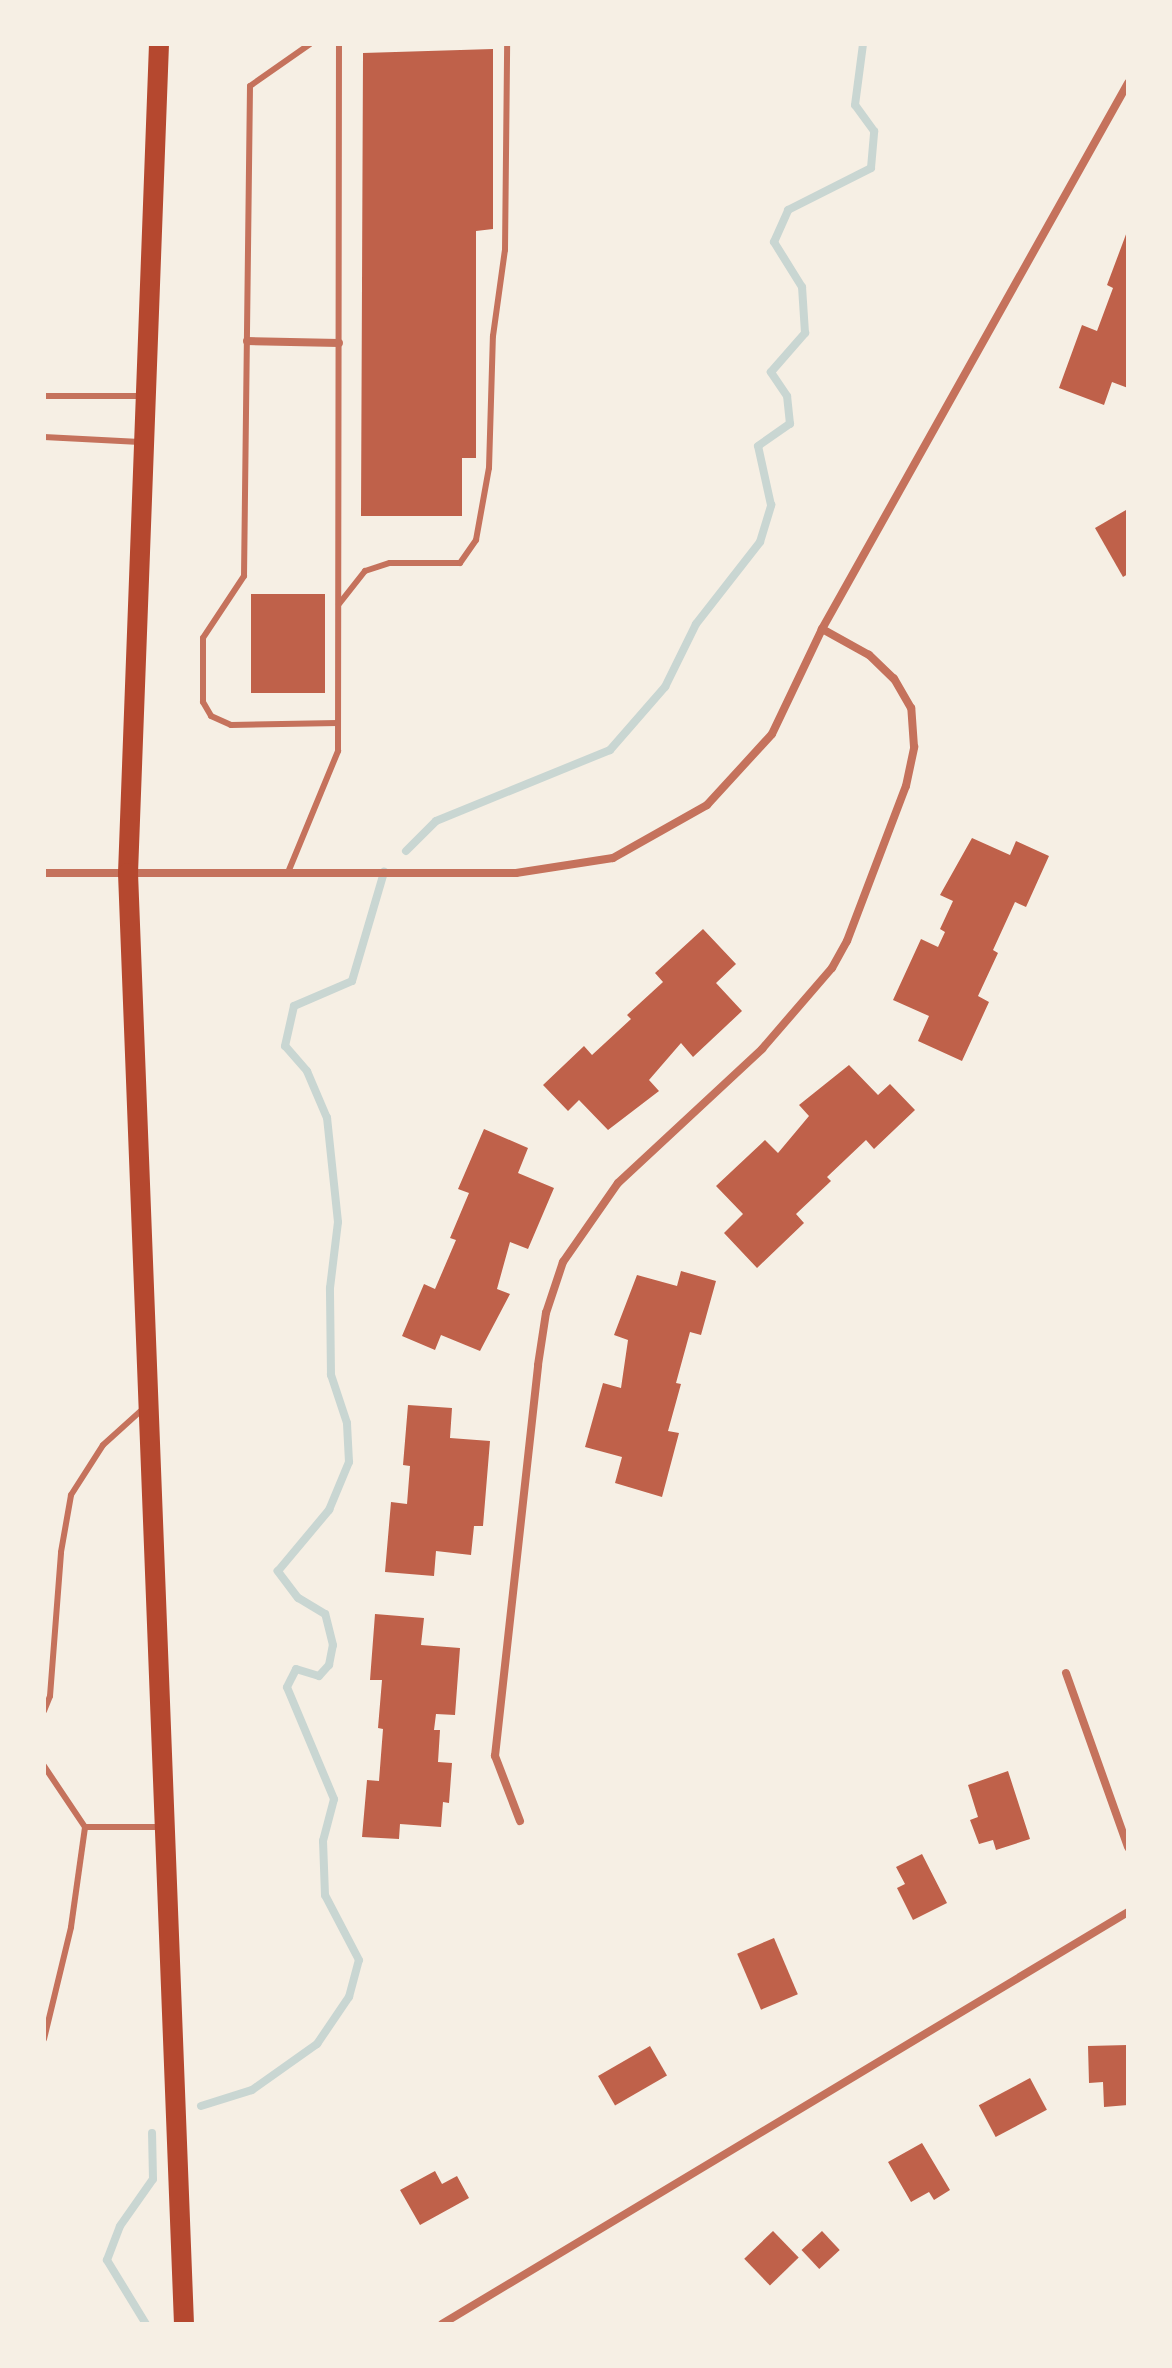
<!DOCTYPE html>
<html>
<head>
<meta charset="utf-8">
<style>
  body { margin:0 }
  #map { position:relative; width:1172px; height:2368px; overflow:hidden; background:#f6efe4; font-family:"Source Serif 4",serif }
  div>[style] { position:absolute }
  [style*='--x'] { left:calc(var(--x)*1px); top:calc(var(--y)*1px); width:calc(var(--w)*1px); rotate:calc(var(--a)*1deg) }
  .stream>* { height:8px; margin:-4px; padding:0 4px; transform-origin:4px; border-radius:4px; background:#c9d6d2 }
  .building>* { inset:0; background:#bf614a; transform-origin:0 0 }
  .service>* { height:6px; margin:-3px; padding:0 3px; transform-origin:3px; border-radius:3px; background:#c5725c }
  .minor>* { height:8px; margin:-4px; padding:0 4px; transform-origin:4px; border-radius:4px; background:#c5725c }
  .primary>* { height:20px; margin:-10px; padding:0 10px; transform-origin:10px; border-radius:10px; background:#b5482f }
  span { translate:-50% -50%; white-space:nowrap; text-align:center; line-height:1.15; -webkit-text-stroke:8px #f6efe4; paint-order:stroke }
  .frame { position:absolute; inset:0; border:46px solid #f6efe4; pointer-events:none }
</style>
</head>
<body>
<div id="map">
  <div class="stream">
    <i style="--x:406;--y:851;--w:42;--a:-45"></i>
    <i style="--x:436;--y:821;--w:188;--a:-22.2"></i>
    <i style="--x:610;--y:750;--w:84;--a:-48.9"></i>
    <i style="--x:665;--y:687;--w:70;--a:-63.8"></i>
    <i style="--x:696;--y:624;--w:104;--a:-52"></i>
    <i style="--x:760;--y:542;--w:39;--a:-73"></i>
    <i style="--x:771;--y:505;--w:60;--a:-102.4"></i>
    <i style="--x:758;--y:446;--w:39;--a:-35"></i>
    <i style="--x:790;--y:424;--w:28;--a:-96"></i>
    <i style="--x:787;--y:396;--w:29;--a:-124"></i>
    <i style="--x:771;--y:372;--w:52;--a:-48.9"></i>
    <i style="--x:805;--y:333;--w:46;--a:-93.7"></i>
    <i style="--x:802;--y:287;--w:53;--a:-121.9"></i>
    <i style="--x:774;--y:242;--w:35;--a:-66"></i>
    <i style="--x:788;--y:210;--w:93;--a:-26.8"></i>
    <i style="--x:871;--y:168;--w:37;--a:-85"></i>
    <i style="--x:874;--y:131;--w:32;--a:-126"></i>
    <i style="--x:855;--y:105;--w:62;--a:-82.5"></i>
    <i style="--x:201;--y:2106;--w:53;--a:-17.4"></i>
    <i style="--x:252;--y:2090;--w:80;--a:-35.3"></i>
    <i style="--x:317;--y:2044;--w:57;--a:-55.8"></i>
    <i style="--x:349;--y:1997;--w:38;--a:-75"></i>
    <i style="--x:359;--y:1960;--w:73;--a:-117.6"></i>
    <i style="--x:325;--y:1895;--w:54;--a:-92.1"></i>
    <i style="--x:323;--y:1841;--w:43;--a:-75.3"></i>
    <i style="--x:334;--y:1799;--w:121;--a:-112.8"></i>
    <i style="--x:287;--y:1687;--w:20;--a:-63"></i>
    <i style="--x:296;--y:1669;--w:24;--a:17"></i>
    <i style="--x:319;--y:1676;--w:15;--a:-48"></i>
    <i style="--x:329;--y:1665;--w:20;--a:-79"></i>
    <i style="--x:333;--y:1645;--w:32;--a:-104"></i>
    <i style="--x:325;--y:1614;--w:31;--a:-149"></i>
    <i style="--x:298;--y:1598;--w:34;--a:-127"></i>
    <i style="--x:278;--y:1571;--w:80;--a:-50.1"></i>
    <i style="--x:329;--y:1510;--w:52;--a:-67.4"></i>
    <i style="--x:349;--y:1462;--w:39;--a:-93"></i>
    <i style="--x:347;--y:1423;--w:51;--a:-108.4"></i>
    <i style="--x:331;--y:1375;--w:87;--a:-90.7"></i>
    <i style="--x:330;--y:1288;--w:66;--a:-83.1"></i>
    <i style="--x:338;--y:1222;--w:105;--a:-96"></i>
    <i style="--x:327;--y:1118;--w:51;--a:-113.1"></i>
    <i style="--x:307;--y:1071;--w:33;--a:-131"></i>
    <i style="--x:285;--y:1046;--w:41;--a:-77.3"></i>
    <i style="--x:294;--y:1006;--w:63;--a:-23.3"></i>
    <i style="--x:352;--y:981;--w:114;--a:-73.6"></i>
    <i style="--x:146;--y:2324;--w:75;--a:-121.4"></i>
    <i style="--x:107;--y:2260;--w:36;--a:-69"></i>
    <i style="--x:120;--y:2226;--w:57;--a:-54.9"></i>
    <i style="--x:153;--y:2179;--w:46;--a:-91.2"></i>
  </div>
  <div class="building">
    <i style="clip-path:polygon(493px 49px,493px 229px,476px 231px,476px 458px,462px 458px,462px 516px,361px 516px,363px 53px)"></i>
    <i style="clip-path:polygon(1128px 229px,1128px 388px,1112px 382px,1104px 405px,1059px 388px,1082px 325px,1097px 331px,1113px 288px,1107px 285px)"></i>
    <i style="clip-path:polygon(1126px 510px,1128px 574px,1123px 577px,1095px 528px)"></i>
    <i style="left:325px;top:594px;width:99px;height:74px;rotate:90deg"></i>
    <i style="clip-path:polygon(972px 838px,1010px 855px,1016px 841px,1049px 856px,1026px 907px,1015px 902px,993px 950px,998px 953px,978px 996px,989px 1002px,962px 1061px,918px 1041px,929px 1016px,893px 1000px,921px 939px,938px 947px,945px 932px,940px 929px,953px 901px,940px 895px)"></i>
    <i style="clip-path:polygon(703px 929px,736px 964px,716px 983px,742px 1011px,693px 1057px,681px 1043px,649px 1080px,659px 1091px,608px 1130px,579px 1100px,568px 1111px,543px 1085px,584px 1046px,592px 1055px,631px 1019px,627px 1015px,663px 982px,655px 973px)"></i>
    <i style="clip-path:polygon(849px 1065px,878px 1095px,890px 1084px,915px 1110px,874px 1149px,866px 1140px,827px 1177px,831px 1181px,796px 1214px,804px 1223px,757px 1268px,724px 1233px,743px 1214px,716px 1186px,765px 1140px,778px 1153px,809px 1116px,799px 1105px)"></i>
    <i style="clip-path:polygon(484px 1129px,528px 1148px,518px 1173px,554px 1188px,528px 1249px,510px 1242px,497px 1289px,510px 1294px,480px 1351px,441px 1335px,435px 1350px,402px 1336px,424px 1284px,435px 1289px,456px 1240px,450px 1238px,469px 1193px,458px 1189px)"></i>
    <i style="clip-path:polygon(681px 1271px,716px 1281px,701px 1335px,690px 1332px,676px 1383px,681px 1384px,668px 1431px,679px 1433px,662px 1497px,615px 1483px,622px 1457px,585px 1447px,603px 1383px,621px 1388px,628px 1340px,614px 1335px,637px 1275px,677px 1286px)"></i>
    <i style="clip-path:polygon(408px 1405px,452px 1408px,450px 1438px,490px 1441px,483px 1526px,474px 1526px,471px 1555px,436px 1551px,434px 1576px,385px 1572px,391px 1502px,407px 1504px,410px 1466px,403px 1465px)"></i>
    <i style="clip-path:polygon(375px 1614px,424px 1618px,421px 1645px,460px 1648px,455px 1715px,436px 1714px,434px 1730px,440px 1730px,438px 1762px,452px 1763px,449px 1803px,443px 1802px,441px 1827px,400px 1824px,399px 1839px,362px 1837px,367px 1780px,379px 1781px,383px 1729px,378px 1728px,382px 1680px,370px 1680px)"></i>
    <i style="clip-path:polygon(1008px 1771px,1030px 1839px,996px 1850px,993px 1840px,979px 1844px,970px 1820px,978px 1817px,968px 1785px)"></i>
    <i style="clip-path:polygon(922px 1854px,947px 1903px,913px 1920px,897px 1888px,905px 1884px,896px 1867px)"></i>
    <i style="left:774px;top:1938px;width:61px;height:40px;rotate:67deg"></i>
    <i style="clip-path:polygon(1128px 2045px,1128px 2105px,1104px 2107px,1103px 2082px,1089px 2083px,1088px 2046px)"></i>
    <i style="left:650px;top:2046px;width:34px;height:60px;rotate:60deg"></i>
    <i style="left:1030px;top:2078px;width:36px;height:58px;rotate:62deg"></i>
    <i style="clip-path:polygon(922px 2143px,950px 2190px,934px 2200px,929px 2192px,911px 2202px,888px 2162px)"></i>
    <i style="clip-path:polygon(435px 2171px,442px 2184px,457px 2176px,469px 2198px,420px 2225px,400px 2190px)"></i>
    <i style="left:773px;top:2231px;width:37px;height:40px;rotate:46deg"></i>
    <i style="left:822px;top:2231px;width:26px;height:28px;rotate:47deg"></i>
  </div>
  <div class="service">
    <i style="--x:310;--y:44;--w:73;--a:145"></i>
    <i style="--x:250;--y:86;--w:490;--a:90.7"></i>
    <i style="--x:244;--y:576;--w:74;--a:123.5"></i>
    <i style="--x:203;--y:638;--w:64;--a:90"></i>
    <i style="--x:203;--y:702;--w:16;--a:60"></i>
    <i style="--x:211;--y:716;--w:22;--a:24"></i>
    <i style="--x:231;--y:725;--w:107;--a:-1.1"></i>
    <i style="--x:44;--y:396;--w:99;--a:0"></i>
    <i style="--x:44;--y:437;--w:96;--a:3"></i>
    <i style="--x:339;--y:604;--w:42;--a:-51.8"></i>
    <i style="--x:365;--y:571;--w:26;--a:-18"></i>
    <i style="--x:390;--y:563;--w:70;--a:0"></i>
    <i style="--x:460;--y:563;--w:28;--a:-55"></i>
    <i style="--x:476;--y:540;--w:73;--a:-79.8"></i>
    <i style="--x:489;--y:468;--w:132;--a:-88.3"></i>
    <i style="--x:493;--y:336;--w:87;--a:-82.1"></i>
    <i style="--x:505;--y:250;--w:206;--a:-89.4"></i>
    <i style="--x:289;--y:870;--w:129;--a:-67.6"></i>
    <i style="--x:338;--y:751;--w:707;--a:-89.92"></i>
    <i style="--x:44;--y:1711;--w:16;--a:-68"></i>
    <i style="--x:50;--y:1696;--w:144;--a:-85.6"></i>
    <i style="--x:61;--y:1552;--w:58;--a:-80"></i>
    <i style="--x:71;--y:1495;--w:59;--a:-57.4"></i>
    <i style="--x:103;--y:1445;--w:55;--a:-42.1"></i>
    <i style="--x:44;--y:1766;--w:73;--a:56.1"></i>
    <i style="--x:85;--y:1827;--w:75;--a:0"></i>
    <i style="--x:44;--y:2039;--w:115;--a:-76.4"></i>
    <i style="--x:71;--y:1927;--w:101;--a:-82"></i>
  </div>
  <div class="minor">
    <i style="--x:247;--y:341;--w:92;--a:1.2"></i>
    <i style="--x:44;--y:873;--w:472;--a:0"></i>
    <i style="--x:516;--y:873;--w:98;--a:-8.8"></i>
    <i style="--x:613;--y:858;--w:108;--a:-29.4"></i>
    <i style="--x:707;--y:805;--w:96;--a:-47.5"></i>
    <i style="--x:772;--y:734;--w:116;--a:-64.5"></i>
    <i style="--x:822;--y:629;--w:626;--a:-60.73"></i>
    <i style="--x:1066;--y:1673;--w:185;--a:70.4"></i>
    <i style="--x:520;--y:1821;--w:70;--a:-111"></i>
    <i style="--x:495;--y:1756;--w:393;--a:-83.7"></i>
    <i style="--x:538;--y:1365;--w:53;--a:-81.3"></i>
    <i style="--x:546;--y:1313;--w:54;--a:-71.6"></i>
    <i style="--x:563;--y:1262;--w:96;--a:-55.2"></i>
    <i style="--x:618;--y:1183;--w:197;--a:-42.9"></i>
    <i style="--x:762;--y:1049;--w:107;--a:-49.2"></i>
    <i style="--x:832;--y:968;--w:31;--a:-61"></i>
    <i style="--x:847;--y:941;--w:166;--a:-69.2"></i>
    <i style="--x:906;--y:786;--w:40;--a:-78"></i>
    <i style="--x:914;--y:747;--w:39;--a:-94"></i>
    <i style="--x:911;--y:708;--w:34;--a:-120"></i>
    <i style="--x:894;--y:679;--w:35;--a:-136"></i>
    <i style="--x:869;--y:655;--w:54;--a:-151"></i>
    <i style="--x:442;--y:2324;--w:800;--a:-30.99"></i>
  </div>
  <div class="primary">
    <i style="--x:159;--y:44;--w:830;--a:92.14"></i>
    <i style="--x:128;--y:873;--w:1452;--a:87.79"></i>
  </div>
  <div class="frame"></div>
</div>
</body>
</html>
